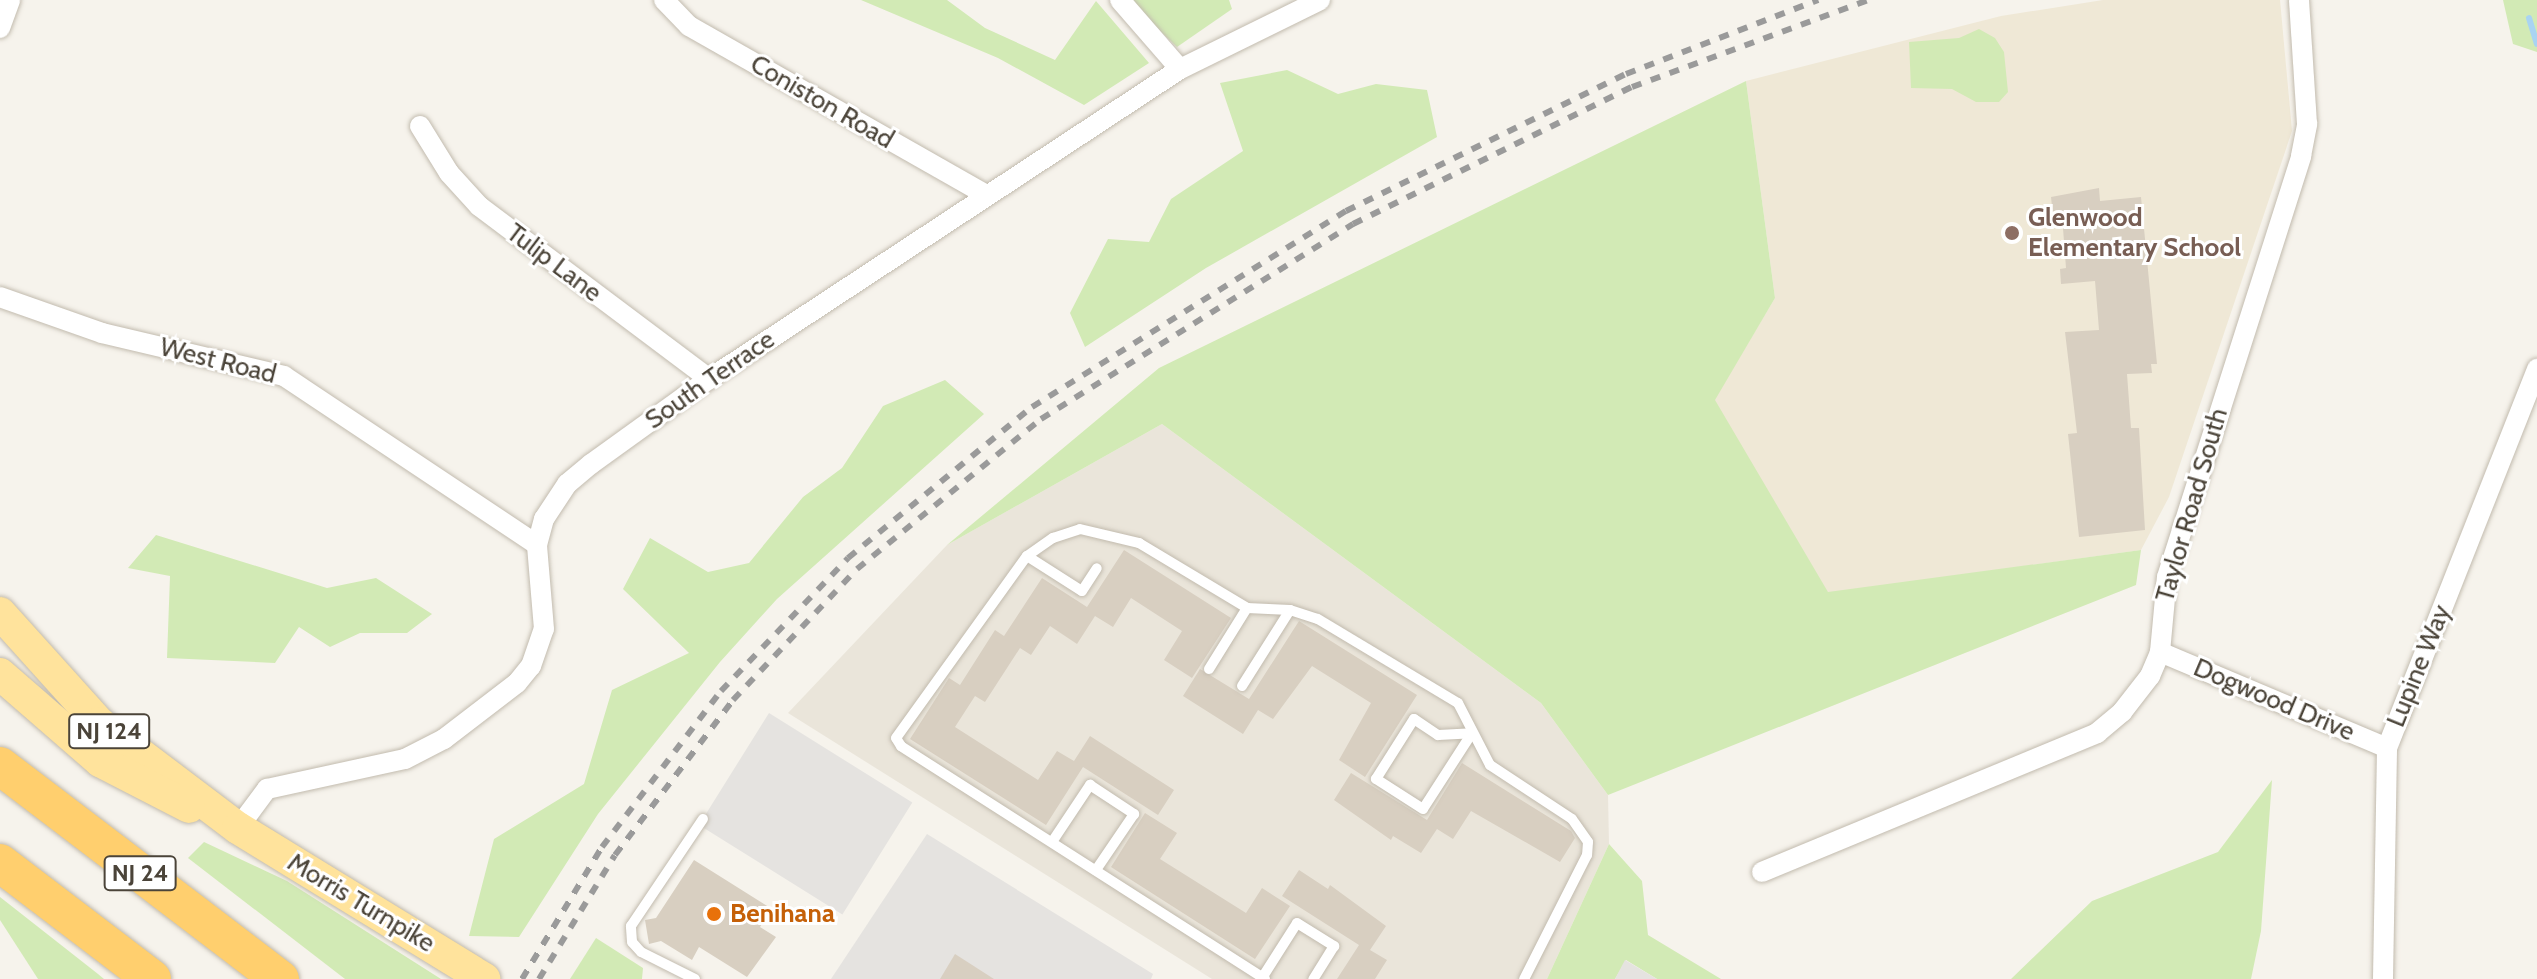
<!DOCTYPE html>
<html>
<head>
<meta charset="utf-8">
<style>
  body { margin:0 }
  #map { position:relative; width:2537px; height:979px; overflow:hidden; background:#f6f3ec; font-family:Cabin,sans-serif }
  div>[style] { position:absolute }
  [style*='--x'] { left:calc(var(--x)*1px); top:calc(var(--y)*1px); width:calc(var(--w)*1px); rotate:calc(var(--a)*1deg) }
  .residential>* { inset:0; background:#eae5da }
  .education>* { inset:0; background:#efe8d6 }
  .green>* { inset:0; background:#d2eab5 }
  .parking>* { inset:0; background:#e5e3e0; transform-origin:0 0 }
  .stream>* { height:6px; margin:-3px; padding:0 3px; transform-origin:3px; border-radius:3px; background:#a9d4f2 }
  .building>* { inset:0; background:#d8cfc1 }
  .roads { filter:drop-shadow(0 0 2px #c2bbae) drop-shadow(0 0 2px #c2bbae) }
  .lane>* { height:10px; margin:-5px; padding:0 5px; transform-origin:5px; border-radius:5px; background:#fff }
  .street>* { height:20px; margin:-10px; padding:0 10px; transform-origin:10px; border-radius:10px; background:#fff }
  .primary>* { height:32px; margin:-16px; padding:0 16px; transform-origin:16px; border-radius:16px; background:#ffe39c }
  .highway>* { height:38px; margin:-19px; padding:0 19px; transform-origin:19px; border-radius:19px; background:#ffcf6e }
  .rail>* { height:6px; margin-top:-3px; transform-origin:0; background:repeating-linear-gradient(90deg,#9a9a9a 0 10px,transparent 0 20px) }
  .dots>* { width:22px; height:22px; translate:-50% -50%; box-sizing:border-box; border:4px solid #fff; border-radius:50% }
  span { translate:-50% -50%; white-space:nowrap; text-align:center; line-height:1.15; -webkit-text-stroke:6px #fff; paint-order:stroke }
  .shield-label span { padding:2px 6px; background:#fff; border:2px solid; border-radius:6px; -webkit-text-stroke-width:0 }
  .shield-label { font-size:24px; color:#4b4439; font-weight:700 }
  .street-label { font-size:26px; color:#4b4439 }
  .education-label { font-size:26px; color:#785e54; font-weight:700 }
  .left { translate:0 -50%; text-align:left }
  .food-label { font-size:26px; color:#c56008; font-weight:700 }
</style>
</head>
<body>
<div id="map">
  <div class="residential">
    <i style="clip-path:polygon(1162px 424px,1541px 703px,1608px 795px,1609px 844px,1547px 979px,1212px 979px,788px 713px,947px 545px)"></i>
  </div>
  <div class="education">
    <i style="clip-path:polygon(2103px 0,2280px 0,2292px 131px,2169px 497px,2141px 550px,1828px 593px,1714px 400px,1775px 298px,1746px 81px,2001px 16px)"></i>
  </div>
  <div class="green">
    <i style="clip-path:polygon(861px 0,947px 0,985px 28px,1055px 60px,1096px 1px,1149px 63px,1084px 105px,998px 58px)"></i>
    <i style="clip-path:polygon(1128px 0,1229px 0,1232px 9px,1177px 47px)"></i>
    <i style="clip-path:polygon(2503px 0,2537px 0,2537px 52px,2513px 44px)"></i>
    <i style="clip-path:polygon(1979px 29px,1995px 38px,2004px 52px,2008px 92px,1999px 102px,1976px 102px,1952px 89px,1911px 88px,1909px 42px,1959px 38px)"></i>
    <i style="clip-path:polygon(1287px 70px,1338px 94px,1376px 84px,1427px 90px,1437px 137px,1206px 268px,1085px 347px,1070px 313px,1108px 239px,1149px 242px,1171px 199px,1243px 151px,1220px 83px)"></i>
    <i style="clip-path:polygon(1746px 81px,1775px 298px,1715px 400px,1828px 592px,2141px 550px,2136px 585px,1608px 795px,1541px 703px,1162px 424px,947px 545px,1159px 368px)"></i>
    <i style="clip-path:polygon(945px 380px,984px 414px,777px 599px,720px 662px,598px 814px,519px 937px,469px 936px,494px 839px,584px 784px,612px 690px,689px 653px,623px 589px,650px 538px,708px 572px,749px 563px,803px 497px,842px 468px,883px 406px)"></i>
    <i style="clip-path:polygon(156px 535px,327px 588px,376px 578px,432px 614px,407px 633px,360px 633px,330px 647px,299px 627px,275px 663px,167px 658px,170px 576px,128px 568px)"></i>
    <i style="clip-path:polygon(2272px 780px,2261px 931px,2251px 979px,2011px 979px,2092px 901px,2218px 852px)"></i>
    <i style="clip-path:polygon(204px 842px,287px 881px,441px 979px,345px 979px,188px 858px)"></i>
    <i style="clip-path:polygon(1609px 844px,1642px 881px,1648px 935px,1721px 979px,1657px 979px,1626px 960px,1615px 979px,1547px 979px)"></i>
    <i style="clip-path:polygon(0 897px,98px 974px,104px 979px,38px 979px,0 920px)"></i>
    <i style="clip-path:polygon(596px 938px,643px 968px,642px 979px,570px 979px)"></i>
  </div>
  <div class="parking">
    <i style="left:769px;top:713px;width:169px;height:132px;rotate:32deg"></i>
    <i style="clip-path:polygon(927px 834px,1153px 974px,1151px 979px,831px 979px)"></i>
    <i style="clip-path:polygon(1625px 960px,1657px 979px,1615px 979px)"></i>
  </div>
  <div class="stream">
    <i style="--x:2529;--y:18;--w:27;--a:73"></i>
  </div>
  <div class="building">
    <i style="clip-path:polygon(2099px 188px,2100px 201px,2141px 197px,2157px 364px,2151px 364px,2152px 373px,2127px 374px,2131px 428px,2139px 428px,2145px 530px,2079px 537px,2068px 434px,2077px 433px,2065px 332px,2099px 330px,2095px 281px,2061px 284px,2060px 269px,2066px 268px,2062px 215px,2053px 216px,2051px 197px)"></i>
    <i style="clip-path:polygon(1124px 550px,1231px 618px,1192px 678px,1164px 660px,1182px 631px,1131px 598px,1113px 627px,1095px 616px,1077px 644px,1050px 626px,1031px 655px,1020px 648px,985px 702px,975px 696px,955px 727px,1038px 780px,1057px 751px,1074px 761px,1090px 736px,1174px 790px,1158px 815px,1083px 767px,1046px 825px,910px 739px,949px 678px,960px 685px,995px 630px,1004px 636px,1042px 578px,1087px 607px)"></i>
    <i style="clip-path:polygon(1299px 621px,1417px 695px,1365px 777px,1339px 760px,1371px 703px,1312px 666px,1273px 719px,1258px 710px,1243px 734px,1183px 696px,1200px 669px,1249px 699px)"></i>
    <i style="clip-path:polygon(1462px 763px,1571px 831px,1575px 838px,1560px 862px,1471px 811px,1453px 839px,1437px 829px,1421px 853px,1393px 836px,1391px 840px,1334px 800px,1351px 773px,1427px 820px)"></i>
    <i style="clip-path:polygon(1145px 813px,1177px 833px,1160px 859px,1246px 913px,1262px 888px,1290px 906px,1255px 959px,1111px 867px)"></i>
    <i style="clip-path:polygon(694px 860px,772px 909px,760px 927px,776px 937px,747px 977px,699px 947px,692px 960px,661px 941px,649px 944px,645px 920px,656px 918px)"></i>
    <i style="clip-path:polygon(1299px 870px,1328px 889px,1330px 885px,1386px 926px,1370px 950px,1387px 960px,1375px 979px,1337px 979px,1359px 945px,1282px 896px)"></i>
    <i style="clip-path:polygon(955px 954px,994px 979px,940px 979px)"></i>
  </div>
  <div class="roads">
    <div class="lane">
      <i style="--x:1027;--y:556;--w:65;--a:32.5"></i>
      <i style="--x:1082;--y:591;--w:27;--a:-57"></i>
      <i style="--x:1209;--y:669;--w:72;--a:-58.1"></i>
      <i style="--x:1242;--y:686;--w:90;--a:-57.7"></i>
      <i style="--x:1414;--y:719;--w:29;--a:34"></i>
      <i style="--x:1438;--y:735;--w:34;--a:-3"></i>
      <i style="--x:1472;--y:733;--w:90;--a:122.8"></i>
      <i style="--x:1423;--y:809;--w:56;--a:-147.4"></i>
      <i style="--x:1376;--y:779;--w:71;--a:-57.7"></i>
      <i style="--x:1052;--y:842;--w:69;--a:-56.3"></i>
      <i style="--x:1090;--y:785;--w:53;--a:33.4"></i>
      <i style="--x:1134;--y:814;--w:68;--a:124.2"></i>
      <i style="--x:1262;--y:978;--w:65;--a:-57.5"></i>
      <i style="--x:1297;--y:923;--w:44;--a:31.9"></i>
      <i style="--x:1334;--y:946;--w:39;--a:122"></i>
      <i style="--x:695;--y:979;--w:60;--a:-153.4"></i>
      <i style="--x:641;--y:952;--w:13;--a:-132"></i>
      <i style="--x:632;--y:942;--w:16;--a:-94"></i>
      <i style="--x:631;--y:926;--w:129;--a:-56.1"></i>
      <i style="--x:1265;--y:979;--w:432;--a:-147.4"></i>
      <i style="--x:901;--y:746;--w:9;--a:-122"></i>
      <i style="--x:896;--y:738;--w:224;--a:-54.3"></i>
      <i style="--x:1027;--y:556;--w:32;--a:-35"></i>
      <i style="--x:1053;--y:538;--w:28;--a:-18"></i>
      <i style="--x:1080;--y:529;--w:61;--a:13.3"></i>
      <i style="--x:1139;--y:543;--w:126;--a:31"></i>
      <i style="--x:1247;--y:608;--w:43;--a:2.7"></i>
      <i style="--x:1290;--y:610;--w:29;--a:18"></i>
      <i style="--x:1318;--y:619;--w:163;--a:31"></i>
      <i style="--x:1458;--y:703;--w:70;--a:62.7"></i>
      <i style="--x:1490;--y:765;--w:98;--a:33.4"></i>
      <i style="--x:1572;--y:819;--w:28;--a:55"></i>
      <i style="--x:1588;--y:842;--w:13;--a:94"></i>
      <i style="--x:1587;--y:855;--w:139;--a:116.9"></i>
    </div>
    <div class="street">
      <i style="--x:664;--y:0;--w:36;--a:46"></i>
      <i style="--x:689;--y:26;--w:342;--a:29.6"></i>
      <i style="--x:1120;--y:0;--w:91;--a:49"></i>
      <i style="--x:0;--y:28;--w:30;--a:-70"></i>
      <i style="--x:420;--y:126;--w:55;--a:58.3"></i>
      <i style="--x:449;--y:173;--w:45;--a:47.7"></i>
      <i style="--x:479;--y:206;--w:288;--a:36.9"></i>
      <i style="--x:0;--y:297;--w:108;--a:19.4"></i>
      <i style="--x:102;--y:333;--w:187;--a:13.3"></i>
      <i style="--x:284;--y:376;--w:304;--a:33.7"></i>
      <i style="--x:2160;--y:652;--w:246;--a:22.9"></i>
      <i style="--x:238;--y:828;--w:49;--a:-53.4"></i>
      <i style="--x:267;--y:789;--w:141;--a:-12.3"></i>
      <i style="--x:405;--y:759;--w:44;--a:-27.1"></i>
      <i style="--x:444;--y:739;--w:92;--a:-37.5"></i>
      <i style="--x:517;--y:683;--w:22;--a:-51"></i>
      <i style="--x:531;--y:666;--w:39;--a:-71"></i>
      <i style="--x:544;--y:629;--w:84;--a:-94.8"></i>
      <i style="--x:537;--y:545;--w:27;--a:-75"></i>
      <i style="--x:544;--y:519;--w:42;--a:-56.7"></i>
      <i style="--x:567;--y:484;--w:31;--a:-40"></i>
      <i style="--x:591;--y:464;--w:145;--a:-35.8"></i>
      <i style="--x:709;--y:379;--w:564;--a:-33.35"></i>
      <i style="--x:1180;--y:69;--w:156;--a:-26.2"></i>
      <i style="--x:1762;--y:872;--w:363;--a:-22.5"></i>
      <i style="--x:2097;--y:733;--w:33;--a:-40"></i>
      <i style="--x:2122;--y:712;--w:46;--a:-52.1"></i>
      <i style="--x:2150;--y:676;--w:26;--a:-67"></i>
      <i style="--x:2160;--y:652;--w:75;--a:-84.7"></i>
      <i style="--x:2167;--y:577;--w:442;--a:-72.3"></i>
      <i style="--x:2301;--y:156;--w:33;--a:-79"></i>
      <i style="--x:2307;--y:124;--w:124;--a:-93.7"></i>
      <i style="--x:2383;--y:979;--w:231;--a:-89"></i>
      <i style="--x:2387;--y:748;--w:408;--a:-68.4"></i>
    </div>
    <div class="primary">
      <i style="--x:0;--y:613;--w:148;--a:48"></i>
      <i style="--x:99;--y:723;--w:174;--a:37.1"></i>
      <i style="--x:238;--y:828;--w:289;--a:31.5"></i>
      <i style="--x:0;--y:674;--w:133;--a:41"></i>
      <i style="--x:100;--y:761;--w:100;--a:27.3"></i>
    </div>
    <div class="highway">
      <i style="--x:0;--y:766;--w:352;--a:37.3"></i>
      <i style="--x:0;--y:863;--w:191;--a:37.3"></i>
    </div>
  </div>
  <div class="rail">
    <i style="--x:522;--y:979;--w:154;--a:-58.8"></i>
    <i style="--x:602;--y:847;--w:196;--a:-52.7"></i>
    <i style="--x:721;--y:691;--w:184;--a:-46.3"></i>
    <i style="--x:848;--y:558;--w:238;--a:-39.4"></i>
    <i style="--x:1032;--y:407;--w:370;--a:-32"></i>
    <i style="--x:1346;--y:211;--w:312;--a:-26.1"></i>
    <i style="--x:1626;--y:74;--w:206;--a:-21.1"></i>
    <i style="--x:539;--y:979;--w:145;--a:-58.5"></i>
    <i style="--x:615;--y:855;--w:195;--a:-52.7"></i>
    <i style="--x:733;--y:700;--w:180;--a:-46.6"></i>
    <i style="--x:857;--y:569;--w:237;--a:-39.2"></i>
    <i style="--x:1041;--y:419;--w:368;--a:-32"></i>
    <i style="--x:1353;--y:224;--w:311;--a:-26.2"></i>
    <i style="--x:1632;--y:87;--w:252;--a:-20.2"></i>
  </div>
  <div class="dots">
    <i style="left:2012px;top:233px;background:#8d6e63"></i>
    <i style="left:714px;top:914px;background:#e8710a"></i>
  </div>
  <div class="shield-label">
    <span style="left:109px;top:731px">NJ 124</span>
    <span style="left:140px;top:873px">NJ 24</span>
  </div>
  <div class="street-label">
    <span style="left:822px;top:102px;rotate:30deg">Coniston Road</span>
    <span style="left:554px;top:263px;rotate:37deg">Tulip Lane</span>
    <span style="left:218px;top:361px;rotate:14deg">West Road</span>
    <span style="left:710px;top:380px;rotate:-35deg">South Terrace</span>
    <span style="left:2192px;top:505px;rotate:-74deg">Taylor Road South</span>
    <span style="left:2419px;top:666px;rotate:-68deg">Lupine Way</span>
    <span style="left:2274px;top:700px;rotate:23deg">Dogwood Drive</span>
    <span style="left:361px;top:903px;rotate:31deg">Morris Turnpike</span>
  </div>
  <div class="education-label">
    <span class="left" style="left:2028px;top:233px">Glenwood<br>Elementary School</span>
  </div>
  <div class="food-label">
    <span class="left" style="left:730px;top:914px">Benihana</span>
  </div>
</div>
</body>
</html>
